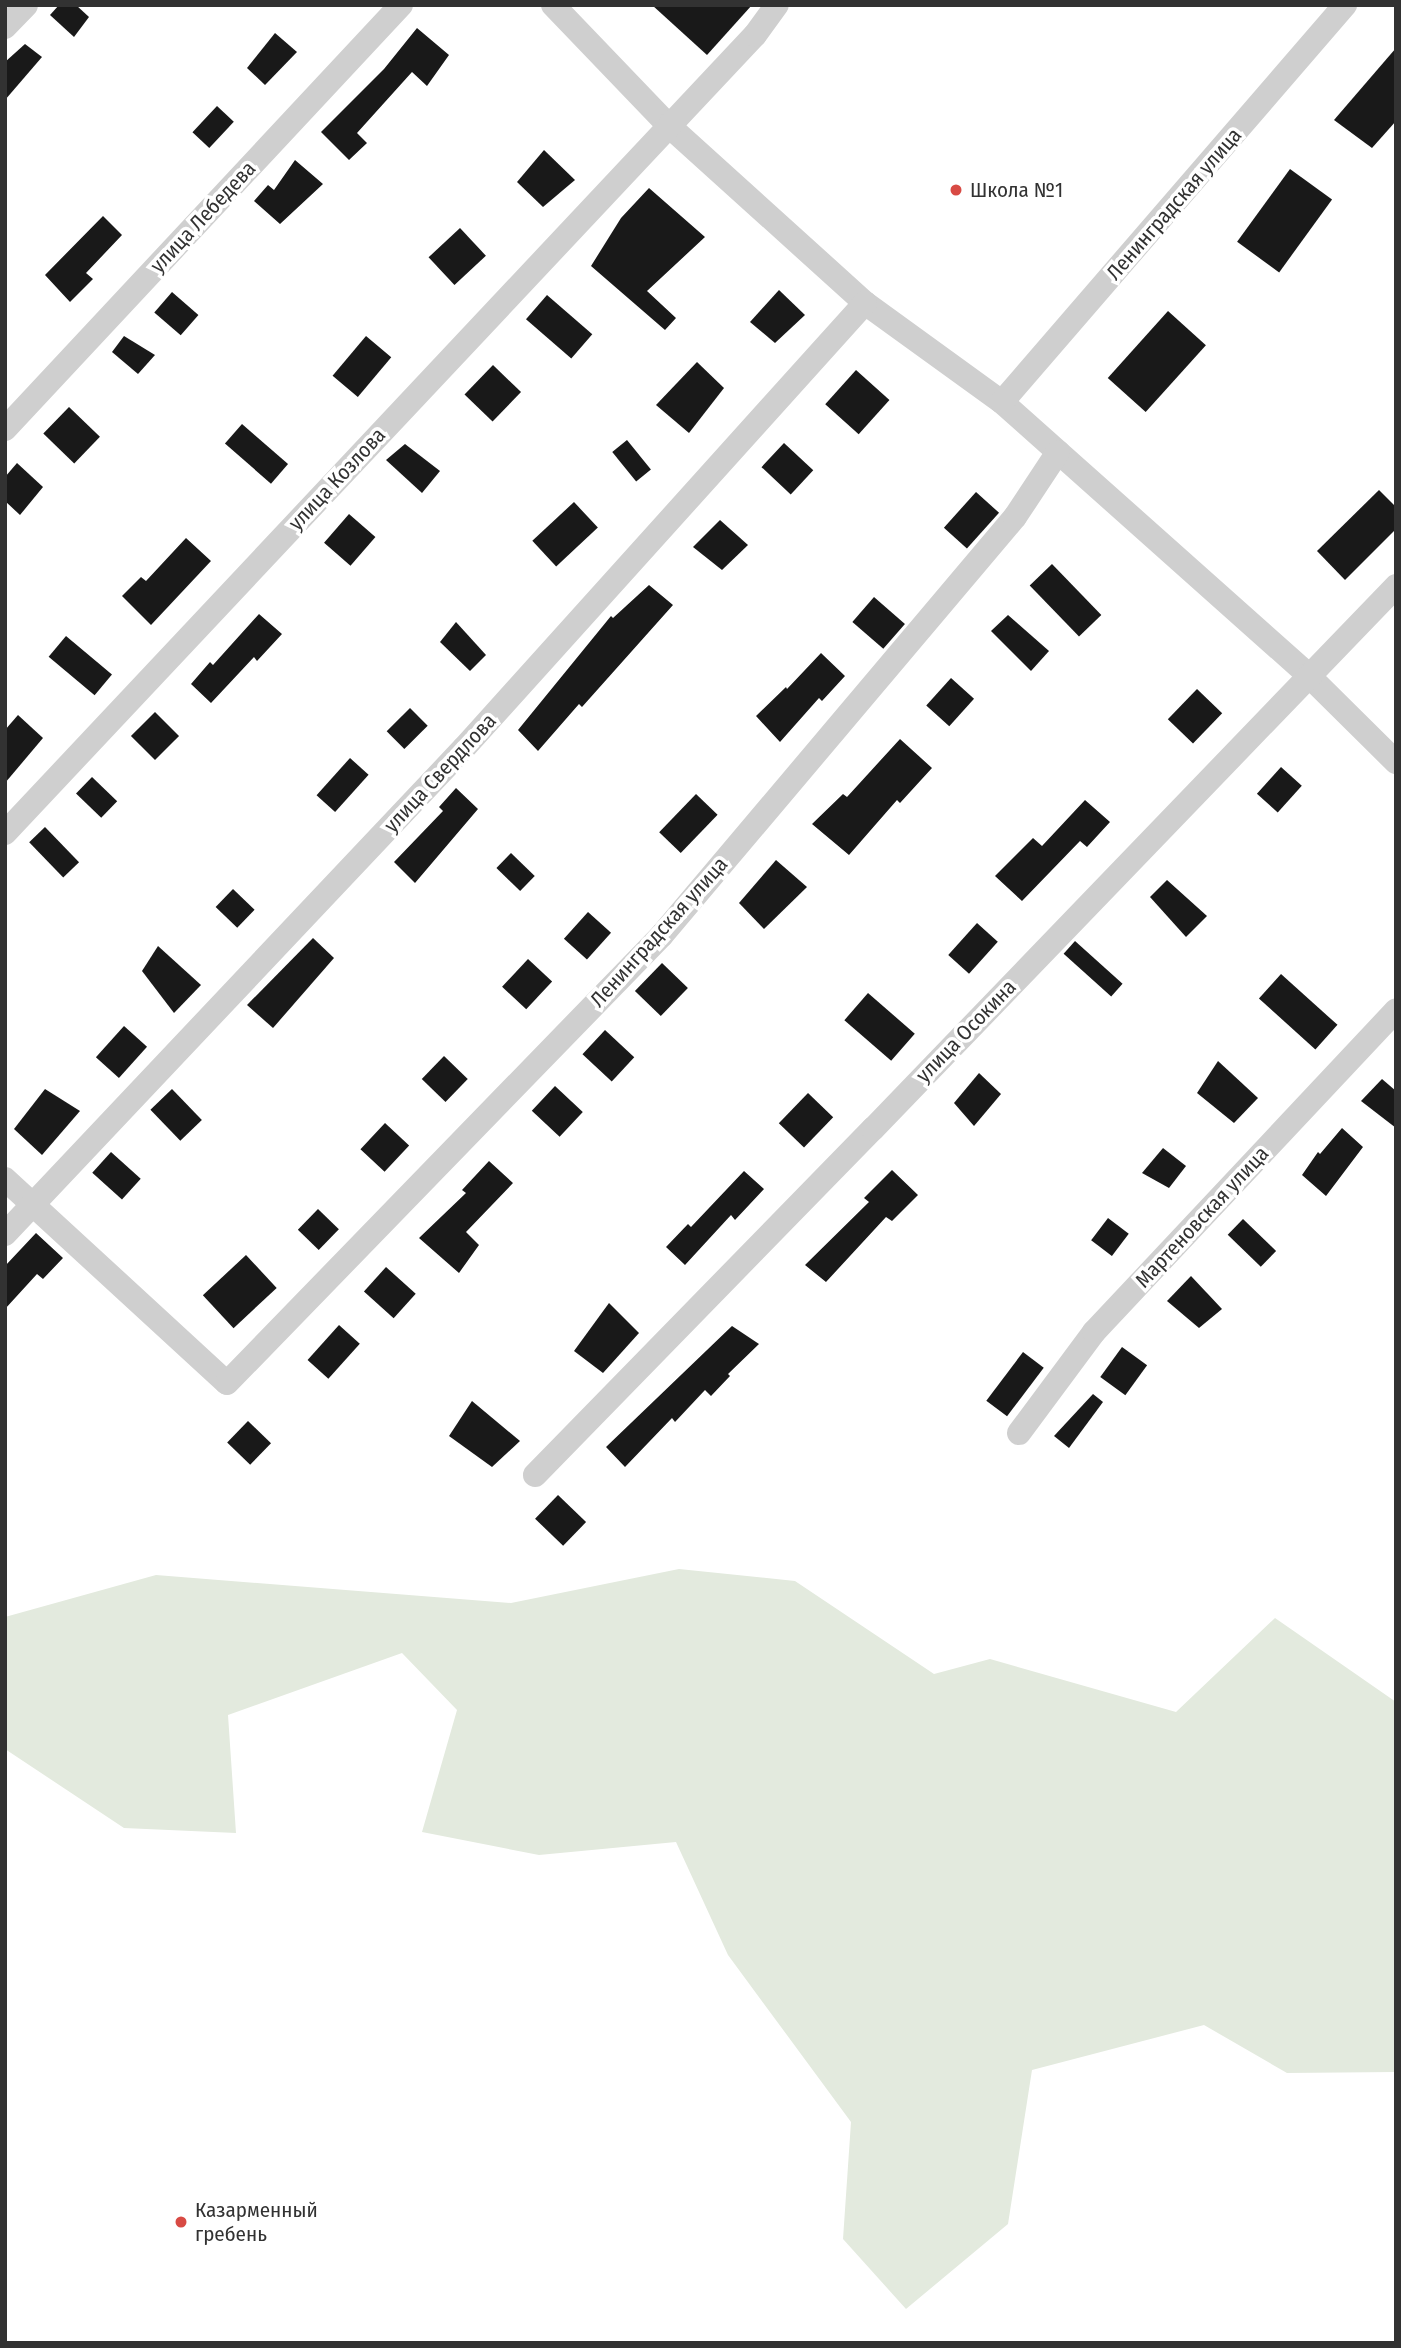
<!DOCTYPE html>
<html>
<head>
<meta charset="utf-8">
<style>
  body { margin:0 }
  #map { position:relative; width:1401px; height:2348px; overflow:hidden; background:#fff; font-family:"Fira Sans Condensed",sans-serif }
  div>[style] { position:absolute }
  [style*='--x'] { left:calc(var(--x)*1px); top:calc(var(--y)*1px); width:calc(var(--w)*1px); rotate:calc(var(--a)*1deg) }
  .green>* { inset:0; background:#e3eade }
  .building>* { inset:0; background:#191919; transform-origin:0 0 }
  .minor>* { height:24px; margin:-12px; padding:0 12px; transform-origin:12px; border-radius:12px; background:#cfcfcf }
  .dots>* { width:19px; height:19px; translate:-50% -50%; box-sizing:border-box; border:4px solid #fff; border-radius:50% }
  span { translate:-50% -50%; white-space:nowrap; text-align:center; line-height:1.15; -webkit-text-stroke:7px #fff; paint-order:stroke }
  .poi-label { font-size:21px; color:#323232 }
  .left { translate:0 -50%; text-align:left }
  .street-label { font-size:21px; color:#323232 }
  .frame { position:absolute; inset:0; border:7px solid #323232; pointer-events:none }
</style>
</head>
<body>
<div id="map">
  <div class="green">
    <i style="clip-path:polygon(679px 1569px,795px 1581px,934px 1674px,990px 1659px,1176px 1712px,1275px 1618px,1396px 1702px,1396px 2072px,1287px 2073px,1204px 2025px,1032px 2070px,1008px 2224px,906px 2309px,843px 2239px,851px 2122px,728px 1955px,676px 1842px,539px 1855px,422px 1832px,457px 1710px,402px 1653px,228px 1715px,236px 1833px,124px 1828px,5px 1749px,5px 1617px,156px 1575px,511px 1603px)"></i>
  </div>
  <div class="building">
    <i style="clip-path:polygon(59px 5px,76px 5px,89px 17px,74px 37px,50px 15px)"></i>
    <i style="clip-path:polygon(652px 5px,752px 5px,707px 55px)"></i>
    <i style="clip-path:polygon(417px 28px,449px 55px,427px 86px,412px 72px,357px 133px,367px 143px,349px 160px,321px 132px,384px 69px)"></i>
    <i style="clip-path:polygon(275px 33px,297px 52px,265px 85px,247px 68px)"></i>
    <i style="clip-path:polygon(25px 44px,42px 57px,5px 100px,5px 62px)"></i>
    <i style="clip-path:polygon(1396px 48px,1396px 121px,1372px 148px,1334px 120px)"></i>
    <i style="left:217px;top:106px;width:23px;height:36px;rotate:43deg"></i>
    <i style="clip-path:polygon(544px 150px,575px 180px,543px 207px,517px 182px)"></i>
    <i style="clip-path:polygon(295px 160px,323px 184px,280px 224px,254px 201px,268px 185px,274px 190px)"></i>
    <i style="left:1290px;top:169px;width:52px;height:90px;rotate:36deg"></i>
    <i style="clip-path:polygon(649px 188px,705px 237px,647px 291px,676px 318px,665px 330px,591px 266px,621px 218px)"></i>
    <i style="clip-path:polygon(103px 216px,122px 235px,86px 273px,93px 279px,70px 302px,45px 275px)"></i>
    <i style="left:460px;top:228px;width:38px;height:43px;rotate:47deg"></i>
    <i style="clip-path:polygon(779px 290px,805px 315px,775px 343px,750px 322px)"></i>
    <i style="left:172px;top:292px;width:35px;height:27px;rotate:41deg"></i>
    <i style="left:547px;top:295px;width:60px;height:32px;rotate:41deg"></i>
    <i style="left:1168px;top:311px;width:51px;height:90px;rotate:42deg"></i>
    <i style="clip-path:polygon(124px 336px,155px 355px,138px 374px,112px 352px)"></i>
    <i style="left:366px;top:336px;width:33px;height:52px;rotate:40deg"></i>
    <i style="clip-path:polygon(697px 362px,724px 388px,689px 433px,656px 405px)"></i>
    <i style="left:493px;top:365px;width:39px;height:41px;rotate:44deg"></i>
    <i style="left:856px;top:370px;width:45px;height:46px;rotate:42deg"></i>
    <i style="left:69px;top:407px;width:43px;height:37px;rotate:44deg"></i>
    <i style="left:242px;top:424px;width:61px;height:26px;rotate:41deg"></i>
    <i style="left:627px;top:440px;width:38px;height:19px;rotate:51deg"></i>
    <i style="left:784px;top:443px;width:40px;height:33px;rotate:43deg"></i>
    <i style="clip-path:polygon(405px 444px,440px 471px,422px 493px,386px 460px)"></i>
    <i style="clip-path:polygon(17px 463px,43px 487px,20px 515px,5px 501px,5px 477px)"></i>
    <i style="clip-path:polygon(1379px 490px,1396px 507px,1396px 529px,1345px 580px,1317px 551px)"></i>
    <i style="left:976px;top:492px;width:31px;height:48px;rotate:42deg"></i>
    <i style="left:574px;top:502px;width:35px;height:57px;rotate:47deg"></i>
    <i style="left:349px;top:514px;width:35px;height:38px;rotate:41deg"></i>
    <i style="clip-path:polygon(720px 520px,748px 545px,722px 570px,693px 547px)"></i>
    <i style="clip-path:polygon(186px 538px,211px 561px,151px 625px,122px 596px,141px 577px,146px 581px)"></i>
    <i style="left:1052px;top:564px;width:71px;height:31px;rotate:46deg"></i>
    <i style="clip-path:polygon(649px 585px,673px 605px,582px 707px,579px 704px,538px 751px,518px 730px,611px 616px,613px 618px)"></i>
    <i style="left:874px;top:597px;width:41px;height:33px;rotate:41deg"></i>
    <i style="clip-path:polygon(259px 614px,282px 634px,257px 661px,254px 657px,211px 703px,191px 684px,210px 662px,213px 665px)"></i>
    <i style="clip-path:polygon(1008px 615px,1049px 651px,1031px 671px,991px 631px)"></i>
    <i style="clip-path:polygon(456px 622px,486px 655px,470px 671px,440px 642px)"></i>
    <i style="left:66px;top:636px;width:60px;height:27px;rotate:40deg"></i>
    <i style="clip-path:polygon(821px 653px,845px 676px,822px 701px,819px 698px,780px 742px,756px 716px,786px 687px,787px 689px)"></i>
    <i style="left:951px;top:678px;width:31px;height:37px;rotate:42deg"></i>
    <i style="left:1197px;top:689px;width:35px;height:42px;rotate:44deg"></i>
    <i style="left:410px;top:708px;width:25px;height:33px;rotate:45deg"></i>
    <i style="left:155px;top:712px;width:34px;height:34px;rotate:45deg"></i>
    <i style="clip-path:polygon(18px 715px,43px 738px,5px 783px,5px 730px)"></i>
    <i style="clip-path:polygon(900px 739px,932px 768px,900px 803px,897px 800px,849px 855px,812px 824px,843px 794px,847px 797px)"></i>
    <i style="left:350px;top:758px;width:25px;height:50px;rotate:42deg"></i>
    <i style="left:1281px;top:767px;width:28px;height:36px;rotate:42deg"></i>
    <i style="left:92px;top:777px;width:35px;height:23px;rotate:44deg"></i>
    <i style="clip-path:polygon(456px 788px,478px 809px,415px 883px,394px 862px,443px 811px,439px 807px)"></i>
    <i style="left:696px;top:794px;width:30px;height:53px;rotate:44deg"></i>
    <i style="clip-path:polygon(1085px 800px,1110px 822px,1087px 847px,1080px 841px,1022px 901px,995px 876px,1033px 838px,1042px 846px)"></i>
    <i style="left:45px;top:827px;width:49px;height:22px;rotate:46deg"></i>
    <i style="left:511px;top:853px;width:33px;height:21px;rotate:44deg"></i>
    <i style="clip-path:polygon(776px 860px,807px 887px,764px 929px,739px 903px)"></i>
    <i style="clip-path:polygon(1167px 880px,1207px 916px,1186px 937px,1150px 897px)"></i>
    <i style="left:233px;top:889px;width:30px;height:25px;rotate:44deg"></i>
    <i style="left:588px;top:912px;width:31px;height:36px;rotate:42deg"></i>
    <i style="left:977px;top:923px;width:28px;height:43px;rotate:42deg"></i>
    <i style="clip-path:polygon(313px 938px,334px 958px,273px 1028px,247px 1005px)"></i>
    <i style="left:1075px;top:941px;width:64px;height:17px;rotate:42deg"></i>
    <i style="clip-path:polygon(158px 946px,201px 985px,174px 1013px,142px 971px)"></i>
    <i style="left:528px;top:959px;width:33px;height:38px;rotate:43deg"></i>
    <i style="left:662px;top:963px;width:36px;height:39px;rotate:44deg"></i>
    <i style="left:1281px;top:974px;width:76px;height:33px;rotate:42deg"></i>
    <i style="left:868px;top:993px;width:62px;height:36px;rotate:41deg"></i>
    <i style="left:124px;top:1026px;width:31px;height:42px;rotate:42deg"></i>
    <i style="left:605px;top:1030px;width:40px;height:33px;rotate:43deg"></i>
    <i style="left:444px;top:1056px;width:33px;height:32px;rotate:44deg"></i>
    <i style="clip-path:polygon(1218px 1061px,1258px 1098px,1234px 1123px,1197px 1093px)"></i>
    <i style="clip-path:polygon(979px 1073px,1001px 1094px,974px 1126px,954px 1103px)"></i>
    <i style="clip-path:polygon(1382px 1079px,1396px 1091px,1396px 1128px,1361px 1101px)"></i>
    <i style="left:555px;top:1086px;width:38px;height:34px;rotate:43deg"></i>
    <i style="clip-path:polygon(45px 1089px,80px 1111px,42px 1155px,14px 1129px)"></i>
    <i style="left:172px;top:1089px;width:43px;height:30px;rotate:46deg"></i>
    <i style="left:808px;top:1093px;width:35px;height:42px;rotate:44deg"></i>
    <i style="left:385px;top:1123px;width:33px;height:36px;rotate:43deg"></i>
    <i style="clip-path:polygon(1342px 1128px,1363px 1147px,1326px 1196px,1302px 1175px,1318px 1152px,1320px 1154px)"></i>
    <i style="clip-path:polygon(1163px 1148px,1186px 1166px,1169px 1188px,1142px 1173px)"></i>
    <i style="left:111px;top:1152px;width:40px;height:28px;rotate:42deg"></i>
    <i style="clip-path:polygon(489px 1161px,513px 1183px,466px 1232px,479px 1245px,459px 1273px,419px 1238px,466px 1193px,462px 1190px)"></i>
    <i style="clip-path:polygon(892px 1170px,918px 1195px,892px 1221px,886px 1217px,826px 1282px,805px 1265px,869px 1202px,864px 1198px)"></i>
    <i style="clip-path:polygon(744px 1171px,764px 1189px,735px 1220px,731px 1215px,685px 1265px,666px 1247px,688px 1224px,691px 1227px)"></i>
    <i style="left:318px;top:1209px;width:29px;height:29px;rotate:44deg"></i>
    <i style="left:1108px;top:1218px;width:26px;height:28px;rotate:37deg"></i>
    <i style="left:1243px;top:1219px;width:46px;height:22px;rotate:44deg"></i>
    <i style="clip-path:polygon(36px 1233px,63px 1258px,43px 1279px,37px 1274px,5px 1309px,5px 1266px)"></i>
    <i style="left:246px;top:1255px;width:45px;height:59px;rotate:47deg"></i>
    <i style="left:386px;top:1267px;width:40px;height:33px;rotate:42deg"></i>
    <i style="clip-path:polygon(1191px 1276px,1222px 1309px,1199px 1328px,1167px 1301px)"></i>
    <i style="clip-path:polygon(609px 1303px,639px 1333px,603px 1373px,574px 1351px)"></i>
    <i style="left:339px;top:1325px;width:28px;height:47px;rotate:42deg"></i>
    <i style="clip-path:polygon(732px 1326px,759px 1344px,728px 1374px,730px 1376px,711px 1396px,705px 1390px,675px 1422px,672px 1418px,625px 1467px,606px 1447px)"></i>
    <i style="left:1122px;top:1347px;width:31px;height:37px;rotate:36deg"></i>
    <i style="left:1023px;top:1352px;width:26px;height:61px;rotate:37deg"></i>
    <i style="clip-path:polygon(1093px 1394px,1103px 1402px,1069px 1448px,1054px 1436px)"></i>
    <i style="clip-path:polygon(472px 1401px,520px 1441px,492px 1467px,449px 1436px)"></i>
    <i style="left:248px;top:1421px;width:32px;height:30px;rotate:44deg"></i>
    <i style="left:558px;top:1495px;width:39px;height:33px;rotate:44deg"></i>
  </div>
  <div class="minor">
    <i style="--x:553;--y:5;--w:166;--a:46.2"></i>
    <i style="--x:668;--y:125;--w:266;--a:42.1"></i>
    <i style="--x:865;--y:303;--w:169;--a:35.9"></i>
    <i style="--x:1002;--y:402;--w:410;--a:41.7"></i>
    <i style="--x:1308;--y:675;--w:124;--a:44.7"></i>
    <i style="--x:5;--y:27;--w:30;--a:-46"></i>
    <i style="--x:1002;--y:402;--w:525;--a:-49.17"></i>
    <i style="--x:5;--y:429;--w:580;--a:-46.96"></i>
    <i style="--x:5;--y:833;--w:1095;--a:-46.78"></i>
    <i style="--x:755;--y:35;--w:37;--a:-54"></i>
    <i style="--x:5;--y:1179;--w:301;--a:42.6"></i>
    <i style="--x:227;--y:1383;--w:624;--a:-45.84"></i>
    <i style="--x:662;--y:935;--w:547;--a:-49.82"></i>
    <i style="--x:1015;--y:517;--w:78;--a:-56.5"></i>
    <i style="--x:5;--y:1234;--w:668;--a:-46.64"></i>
    <i style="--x:464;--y:748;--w:599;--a:-47.98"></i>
    <i style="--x:1019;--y:1433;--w:126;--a:-53.4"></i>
    <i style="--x:1094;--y:1332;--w:441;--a:-46.8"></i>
    <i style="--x:535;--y:1475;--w:484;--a:-45.7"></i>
    <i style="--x:873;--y:1129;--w:754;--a:-46.07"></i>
  </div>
  <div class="dots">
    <i style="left:956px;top:190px;background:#d84a44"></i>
    <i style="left:181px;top:2222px;background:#d84a44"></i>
  </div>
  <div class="poi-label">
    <span class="left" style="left:970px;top:190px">Школа №1</span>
    <span class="left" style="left:195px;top:2222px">Казарменный<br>гребень</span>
  </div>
  <div class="street-label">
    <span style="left:1174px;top:204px;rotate:-49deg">Ленинградская улица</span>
    <span style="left:203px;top:217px;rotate:-47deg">улица Лебедева</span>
    <span style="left:337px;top:479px;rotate:-47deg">улица Козлова</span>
    <span style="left:440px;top:773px;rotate:-47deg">улица Свердлова</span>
    <span style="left:659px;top:932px;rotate:-48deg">Ленинградская улица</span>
    <span style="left:966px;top:1031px;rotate:-46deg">улица Осокина</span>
    <span style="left:1202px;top:1217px;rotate:-47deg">Мартеновская улица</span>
  </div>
  <div class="frame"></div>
</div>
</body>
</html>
